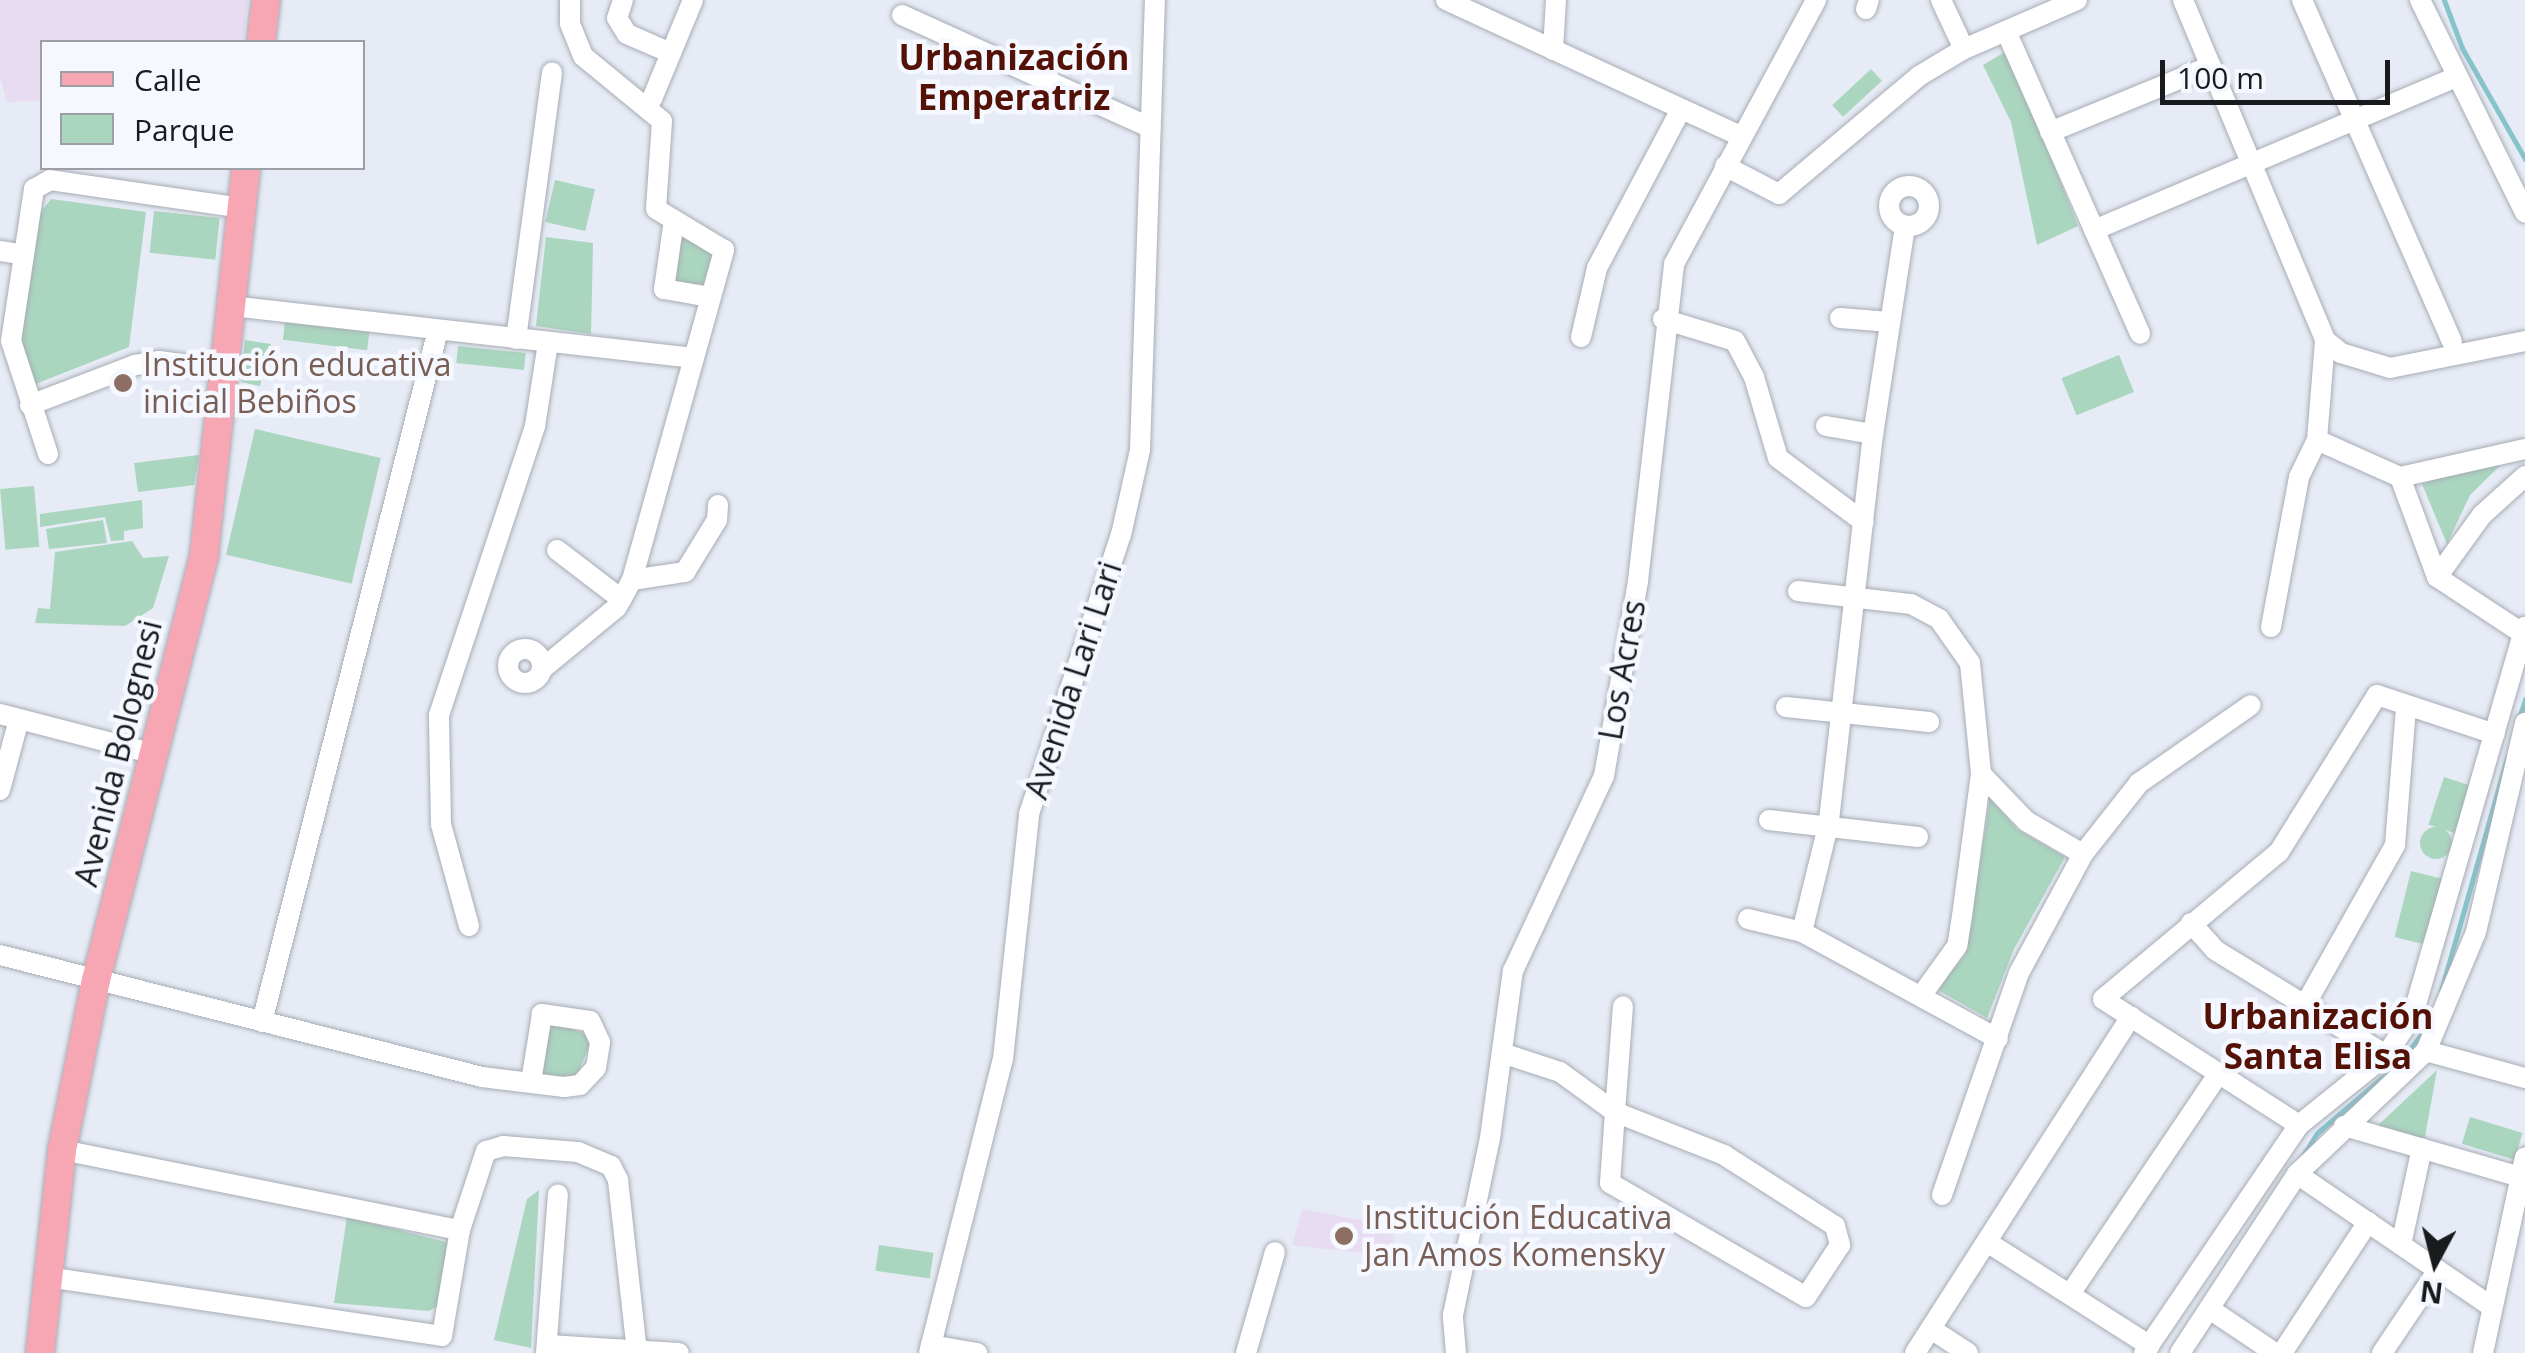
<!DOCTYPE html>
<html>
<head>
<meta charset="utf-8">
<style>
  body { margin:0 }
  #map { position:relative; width:2525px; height:1353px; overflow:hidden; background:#e6ebf5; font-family:"Open Sans",sans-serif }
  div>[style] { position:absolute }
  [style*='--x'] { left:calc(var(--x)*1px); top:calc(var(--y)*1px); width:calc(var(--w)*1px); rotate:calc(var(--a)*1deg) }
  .education>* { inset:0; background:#e7dcf1 }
  .green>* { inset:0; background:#aad5bf; transform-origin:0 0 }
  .round { border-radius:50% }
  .stream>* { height:5px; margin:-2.5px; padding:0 2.5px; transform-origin:2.5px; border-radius:2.5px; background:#87c3ca }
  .roads { filter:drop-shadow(0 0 2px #a7acb5) drop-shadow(0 0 2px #a7acb5) }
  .minor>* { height:20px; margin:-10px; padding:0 10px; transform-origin:10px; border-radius:10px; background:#fff }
  .minor>.ring { margin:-10px; padding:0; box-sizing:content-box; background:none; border:20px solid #fff; border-radius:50% }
  .major>* { height:28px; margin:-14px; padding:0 14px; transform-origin:14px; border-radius:14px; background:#f7a6b4 }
  .dots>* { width:28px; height:28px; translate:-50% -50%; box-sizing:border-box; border:5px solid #f5f8ff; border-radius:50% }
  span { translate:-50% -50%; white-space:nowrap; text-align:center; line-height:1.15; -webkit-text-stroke:9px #f5f8ff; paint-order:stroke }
  .education-label { font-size:32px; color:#785e54 }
  .left { translate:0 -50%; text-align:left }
  .street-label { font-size:32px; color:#181a1d }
  .neighbourhood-label { font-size:35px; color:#541106; font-weight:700 }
  .legend { position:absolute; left:40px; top:40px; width:325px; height:130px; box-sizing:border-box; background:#f5f8ff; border:2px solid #9d9fa5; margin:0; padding:12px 18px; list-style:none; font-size:30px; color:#181a1d }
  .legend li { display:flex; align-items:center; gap:20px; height:50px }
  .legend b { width:50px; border:2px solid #9d9fa5 }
  .north { position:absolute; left:2385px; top:1213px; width:100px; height:100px; -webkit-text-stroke:8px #f5f8ff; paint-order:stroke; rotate:187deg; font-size:28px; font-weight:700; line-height:40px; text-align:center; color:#181a1d }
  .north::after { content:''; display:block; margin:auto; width:35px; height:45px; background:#181a1d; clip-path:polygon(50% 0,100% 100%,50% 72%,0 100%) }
  .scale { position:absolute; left:2160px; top:60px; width:230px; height:45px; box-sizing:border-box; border:5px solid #181a1d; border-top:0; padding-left:12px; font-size:30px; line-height:35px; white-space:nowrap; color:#181a1d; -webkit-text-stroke:8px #f5f8ff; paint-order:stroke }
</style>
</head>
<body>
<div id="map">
  <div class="education">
    <i style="clip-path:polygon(0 0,248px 0,243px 42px,42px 42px,42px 101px,7px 102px,0 76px)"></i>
    <i style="clip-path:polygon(1302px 1209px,1395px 1227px,1391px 1256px,1292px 1245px)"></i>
  </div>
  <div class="green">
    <i style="clip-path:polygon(2008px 50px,2078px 226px,2037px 245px,2011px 122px,1983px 65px)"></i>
    <i style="left:1871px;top:69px;width:16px;height:53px;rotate:47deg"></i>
    <i style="left:555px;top:180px;width:41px;height:43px;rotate:13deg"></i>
    <i style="clip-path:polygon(51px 199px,146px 212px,129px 347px,28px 387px,17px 341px,36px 218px)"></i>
    <i style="left:154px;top:211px;width:66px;height:42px;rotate:6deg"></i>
    <i style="clip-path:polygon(689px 230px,713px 251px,705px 285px,674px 281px,674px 236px)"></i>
    <i style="clip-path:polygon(546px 237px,593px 243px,591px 334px,536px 326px)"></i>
    <i style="left:285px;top:322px;width:85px;height:18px;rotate:7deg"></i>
    <i style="clip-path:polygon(245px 340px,271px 344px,260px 386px,241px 382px)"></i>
    <i style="left:458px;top:346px;width:68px;height:17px;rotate:6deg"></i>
    <i style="left:2119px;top:355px;width:40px;height:62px;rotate:68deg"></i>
    <i style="left:255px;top:429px;width:129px;height:129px;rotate:13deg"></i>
    <i style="clip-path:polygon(2512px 454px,2470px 495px,2447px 544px,2422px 484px)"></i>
    <i style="clip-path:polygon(199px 455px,194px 485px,138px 492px,134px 463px)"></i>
    <i style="left:34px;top:486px;width:61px;height:34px;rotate:85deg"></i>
    <i style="clip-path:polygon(142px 500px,143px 528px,124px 531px,124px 540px,111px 541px,105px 517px,40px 527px,40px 514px)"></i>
    <i style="clip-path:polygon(103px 520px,107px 543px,49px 549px,46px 529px)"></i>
    <i style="clip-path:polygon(132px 541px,143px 558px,169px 556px,153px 608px,125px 626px,35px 623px,38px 608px,50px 609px,55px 552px)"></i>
    <i style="left:2444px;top:777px;width:29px;height:50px;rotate:18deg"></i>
    <i style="clip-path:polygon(1990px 798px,2017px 829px,2065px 857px,2014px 949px,1987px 1018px,1936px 989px,1965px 955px)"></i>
    <i class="round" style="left:2420px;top:827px;width:32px;height:32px"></i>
    <i style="left:2411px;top:871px;width:34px;height:68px;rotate:14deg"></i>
    <i style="clip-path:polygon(548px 1020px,593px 1037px,576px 1078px,543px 1074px)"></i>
    <i style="clip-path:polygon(2437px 1070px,2424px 1142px,2373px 1130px)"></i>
    <i style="left:2470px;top:1117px;width:55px;height:28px;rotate:17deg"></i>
    <i style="clip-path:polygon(539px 1190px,531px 1348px,494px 1340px,527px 1199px)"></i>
    <i style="clip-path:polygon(347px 1217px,450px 1243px,439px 1305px,429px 1311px,334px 1303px)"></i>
    <i style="left:879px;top:1245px;width:55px;height:26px;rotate:8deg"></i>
  </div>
  <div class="stream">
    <i style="--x:2444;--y:0;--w:51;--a:69.4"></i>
    <i style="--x:2462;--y:48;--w:128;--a:60.4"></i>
    <i style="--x:2519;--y:718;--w:20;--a:-72"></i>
    <i style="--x:2441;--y:991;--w:243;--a:-74.2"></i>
    <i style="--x:2302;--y:1157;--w:28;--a:-58"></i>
    <i style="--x:2317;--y:1133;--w:109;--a:-40.5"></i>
    <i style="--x:2400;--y:1062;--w:41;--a:-52.9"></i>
  </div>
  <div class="roads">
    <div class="minor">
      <i style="--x:623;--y:0;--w:19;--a:108"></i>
      <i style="--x:617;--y:18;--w:19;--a:58"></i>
      <i style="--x:627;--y:34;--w:48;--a:23.4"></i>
      <i style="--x:1446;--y:0;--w:324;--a:24.8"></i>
      <i style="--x:1941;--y:0;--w:54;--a:64.9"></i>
      <i style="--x:2183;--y:0;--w:368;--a:67.3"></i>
      <i style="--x:2325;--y:340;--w:21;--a:39"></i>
      <i style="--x:2341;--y:353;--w:51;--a:17"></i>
      <i style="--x:2390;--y:368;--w:138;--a:-11.3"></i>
      <i style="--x:2302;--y:0;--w:373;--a:66.3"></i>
      <i style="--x:2420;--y:0;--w:237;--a:63.7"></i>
      <i style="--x:1866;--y:9;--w:9;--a:-72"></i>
      <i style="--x:902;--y:15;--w:273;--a:24.4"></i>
      <i style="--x:2006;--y:31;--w:331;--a:66.1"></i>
      <i style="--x:1553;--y:50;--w:50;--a:-86.6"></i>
      <i style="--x:652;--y:99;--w:107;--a:-67.5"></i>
      <i style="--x:2050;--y:132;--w:174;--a:-22.3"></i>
      <i style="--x:1725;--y:166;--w:61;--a:27.4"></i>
      <i style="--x:1779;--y:194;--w:183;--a:-40.1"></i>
      <i style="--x:1919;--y:76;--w:52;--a:-31"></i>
      <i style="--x:1964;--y:49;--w:123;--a:-23.4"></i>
      <i class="ring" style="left:1889px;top:186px;width:20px;height:20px"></i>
      <i style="--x:674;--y:220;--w:70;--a:98.2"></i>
      <i style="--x:664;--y:289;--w:47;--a:9.9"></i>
      <i style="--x:1905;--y:226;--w:210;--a:98.7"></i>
      <i style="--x:1873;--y:434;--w:395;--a:96.5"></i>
      <i style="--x:1828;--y:826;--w:109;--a:103.8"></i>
      <i style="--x:1802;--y:932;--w:223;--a:28.6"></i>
      <i style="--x:2094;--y:230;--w:391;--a:-22.9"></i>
      <i style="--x:0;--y:251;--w:20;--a:9"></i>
      <i style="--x:231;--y:306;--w:465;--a:6.4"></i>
      <i style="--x:1840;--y:318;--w:50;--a:4.6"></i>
      <i style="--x:1663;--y:319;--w:75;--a:17"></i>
      <i style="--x:1735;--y:341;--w:41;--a:62.2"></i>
      <i style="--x:1754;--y:377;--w:84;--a:73.5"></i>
      <i style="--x:1778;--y:458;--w:107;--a:36.7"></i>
      <i style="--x:1581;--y:337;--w:71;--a:-76.9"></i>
      <i style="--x:1597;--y:268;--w:178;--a:-62.1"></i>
      <i style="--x:516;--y:339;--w:269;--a:-82.3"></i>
      <i style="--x:30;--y:405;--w:112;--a:-20.9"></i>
      <i style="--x:135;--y:365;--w:24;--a:-9"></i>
      <i style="--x:159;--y:361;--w:67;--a:7.8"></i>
      <i style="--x:1826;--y:426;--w:48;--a:9.7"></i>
      <i style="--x:2317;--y:440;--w:91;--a:24"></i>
      <i style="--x:2400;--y:477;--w:128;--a:-12.6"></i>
      <i style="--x:48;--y:454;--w:119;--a:-108.1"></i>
      <i style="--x:11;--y:341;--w:154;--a:-81.4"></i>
      <i style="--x:34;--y:189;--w:18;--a:-29"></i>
      <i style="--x:50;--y:180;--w:194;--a:8.3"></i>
      <i style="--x:2400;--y:477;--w:107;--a:69.7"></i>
      <i style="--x:2437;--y:577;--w:102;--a:33.4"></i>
      <i style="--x:557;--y:550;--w:81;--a:37.4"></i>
      <i style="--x:2437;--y:577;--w:77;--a:-54"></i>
      <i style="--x:2482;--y:515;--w:58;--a:-42.2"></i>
      <i style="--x:632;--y:580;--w:54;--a:-8.6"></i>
      <i style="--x:685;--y:572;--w:61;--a:-58.4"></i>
      <i style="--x:717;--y:520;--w:15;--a:-86"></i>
      <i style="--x:1798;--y:591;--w:114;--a:6.6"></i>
      <i style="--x:1911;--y:604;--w:32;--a:28"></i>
      <i style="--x:1939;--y:619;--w:54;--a:54.8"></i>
      <i style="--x:1970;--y:663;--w:112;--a:84.3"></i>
      <i style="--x:1981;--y:774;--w:143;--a:97.6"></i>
      <i style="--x:1962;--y:916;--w:30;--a:99"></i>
      <i style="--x:1957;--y:946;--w:62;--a:125.8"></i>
      <i style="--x:2271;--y:627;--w:153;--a:-79.4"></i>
      <i style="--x:2299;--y:477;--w:41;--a:-64.1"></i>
      <i style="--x:2317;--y:440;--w:100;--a:-85.4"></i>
      <i class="ring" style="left:508px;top:649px;width:14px;height:14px"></i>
      <i style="--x:542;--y:669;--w:97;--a:-39.6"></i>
      <i style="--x:617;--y:607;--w:31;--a:-61"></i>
      <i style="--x:632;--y:580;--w:343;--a:-74.4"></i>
      <i style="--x:724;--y:250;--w:79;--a:-148.9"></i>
      <i style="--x:656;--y:209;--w:88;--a:-86.1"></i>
      <i style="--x:662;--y:121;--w:102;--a:-140.6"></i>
      <i style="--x:583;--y:56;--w:35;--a:-112"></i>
      <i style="--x:570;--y:23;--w:23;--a:-90"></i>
      <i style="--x:1786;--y:707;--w:144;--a:6"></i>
      <i style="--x:0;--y:714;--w:160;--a:14.5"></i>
      <i style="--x:1981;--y:774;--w:65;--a:46.2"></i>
      <i style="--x:2026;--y:821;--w:66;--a:30.1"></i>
      <i style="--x:0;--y:790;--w:73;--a:-75"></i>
      <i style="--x:1769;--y:820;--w:150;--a:6.5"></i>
      <i style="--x:1748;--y:919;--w:56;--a:13.5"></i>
      <i style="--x:2191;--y:923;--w:36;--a:48"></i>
      <i style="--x:2215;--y:950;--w:201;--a:31.6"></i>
      <i style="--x:469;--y:926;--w:106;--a:-105.4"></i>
      <i style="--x:441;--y:824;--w:109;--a:-91.1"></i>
      <i style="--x:439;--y:715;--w:305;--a:-71.6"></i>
      <i style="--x:535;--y:426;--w:84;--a:-81.1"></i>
      <i style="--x:0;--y:955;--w:497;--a:14.2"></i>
      <i style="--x:482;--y:1077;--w:83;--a:7"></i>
      <i style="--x:564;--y:1087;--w:16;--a:-7"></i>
      <i style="--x:580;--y:1085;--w:23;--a:-47"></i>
      <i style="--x:596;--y:1068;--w:26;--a:-81"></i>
      <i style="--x:600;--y:1042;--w:23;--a:-115"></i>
      <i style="--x:590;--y:1021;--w:49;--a:-171.7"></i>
      <i style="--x:542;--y:1014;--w:69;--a:99.2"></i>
      <i style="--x:2305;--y:1005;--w:184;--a:-60.6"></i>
      <i style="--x:2395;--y:845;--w:136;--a:-85.4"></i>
      <i style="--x:262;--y:1022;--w:714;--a:-75.73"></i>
      <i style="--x:2426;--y:1051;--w:103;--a:15.3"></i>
      <i style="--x:1502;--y:1053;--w:61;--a:18.1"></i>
      <i style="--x:1560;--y:1072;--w:68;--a:36"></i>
      <i style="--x:1615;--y:1112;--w:117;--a:21.5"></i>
      <i style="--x:1724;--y:1155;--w:132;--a:32.6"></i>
      <i style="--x:1835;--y:1226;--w:20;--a:75"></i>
      <i style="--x:1840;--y:1245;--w:62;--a:123.2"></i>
      <i style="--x:1806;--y:1297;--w:227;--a:-149.8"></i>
      <i style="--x:1610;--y:1183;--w:71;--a:-86"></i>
      <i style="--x:1615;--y:1112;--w:106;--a:-85.7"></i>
      <i style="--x:2299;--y:1125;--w:233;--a:-147.3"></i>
      <i style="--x:2103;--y:999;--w:229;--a:-39.9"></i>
      <i style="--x:2279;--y:852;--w:185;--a:-58"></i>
      <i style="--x:2377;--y:695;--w:124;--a:18.3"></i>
      <i style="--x:2344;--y:1126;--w:184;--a:16.1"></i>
      <i style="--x:62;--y:1150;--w:406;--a:11.4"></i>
      <i style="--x:2297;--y:1174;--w:236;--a:34.3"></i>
      <i style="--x:1942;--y:1195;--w:235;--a:-70.9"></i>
      <i style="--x:2019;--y:973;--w:135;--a:-61.7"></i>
      <i style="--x:2083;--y:854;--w:90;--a:-51.7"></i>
      <i style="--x:2139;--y:783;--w:136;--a:-34.9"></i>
      <i style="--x:1987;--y:1242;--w:193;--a:32.5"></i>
      <i style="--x:2401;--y:1245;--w:99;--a:-77.8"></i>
      <i style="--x:48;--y:1277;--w:398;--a:8.5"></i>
      <i style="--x:442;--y:1336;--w:108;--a:-80.4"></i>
      <i style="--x:460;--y:1230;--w:83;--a:-71.8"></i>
      <i style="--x:486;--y:1151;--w:18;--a:-16"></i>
      <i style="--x:503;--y:1146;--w:75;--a:4.6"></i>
      <i style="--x:578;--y:1152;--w:36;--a:23"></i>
      <i style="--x:611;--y:1166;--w:16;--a:63"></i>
      <i style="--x:618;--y:1180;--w:174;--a:83.7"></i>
      <i style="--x:2070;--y:1294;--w:263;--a:-56"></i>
      <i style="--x:2211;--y:1310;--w:77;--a:33.9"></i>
      <i style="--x:1931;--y:1329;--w:44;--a:33"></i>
      <i style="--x:548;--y:1345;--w:131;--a:3.5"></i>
      <i style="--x:931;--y:1345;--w:47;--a:9.9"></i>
      <i style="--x:546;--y:1353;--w:159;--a:-85.7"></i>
      <i style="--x:929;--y:1353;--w:303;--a:-75.9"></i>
      <i style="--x:1003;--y:1059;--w:246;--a:-83.9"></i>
      <i style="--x:1029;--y:814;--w:294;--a:-71.8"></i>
      <i style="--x:1121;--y:535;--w:87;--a:-77.4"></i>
      <i style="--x:1140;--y:450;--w:450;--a:-88.1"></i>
      <i style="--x:1246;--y:1353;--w:105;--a:-74"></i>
      <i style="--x:1456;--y:1353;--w:38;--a:-95"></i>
      <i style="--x:1453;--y:1315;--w:181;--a:-78.2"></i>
      <i style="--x:1490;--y:1138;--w:169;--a:-82.2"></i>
      <i style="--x:1513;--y:971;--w:215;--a:-65"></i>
      <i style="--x:1604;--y:776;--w:198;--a:-80.1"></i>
      <i style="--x:1638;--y:581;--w:319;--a:-83.5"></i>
      <i style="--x:1674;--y:264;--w:300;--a:-61.7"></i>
      <i style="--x:1915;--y:1353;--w:400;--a:-57.3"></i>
      <i style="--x:2144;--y:1353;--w:276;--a:-55.8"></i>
      <i style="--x:2299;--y:1125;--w:112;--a:-38.8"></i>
      <i style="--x:2386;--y:1055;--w:48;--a:-56"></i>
      <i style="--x:2413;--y:1015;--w:404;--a:-73.9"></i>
      <i style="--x:2180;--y:1353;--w:214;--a:-56.8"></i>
      <i style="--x:2297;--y:1174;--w:178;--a:-43.6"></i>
      <i style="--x:2426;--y:1051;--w:129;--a:-67.2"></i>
      <i style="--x:2476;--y:932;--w:215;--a:-76.8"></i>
      <i style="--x:2282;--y:1353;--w:157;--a:-56.7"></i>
      <i style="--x:2382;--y:1353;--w:100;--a:-56"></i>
      <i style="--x:2483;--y:1353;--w:200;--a:-77.9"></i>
    </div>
    <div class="major">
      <i style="--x:261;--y:42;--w:42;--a:-83.2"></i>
      <i style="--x:40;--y:1353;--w:204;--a:-83.8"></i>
      <i style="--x:62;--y:1150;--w:173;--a:-78.7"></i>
      <i style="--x:96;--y:980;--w:439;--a:-75.7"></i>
      <i style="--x:204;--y:555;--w:389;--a:-83.8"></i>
    </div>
  </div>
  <div class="dots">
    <i style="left:123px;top:383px;background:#8d6e63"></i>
    <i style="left:1344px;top:1236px;background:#8d6e63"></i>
  </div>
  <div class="education-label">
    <span class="left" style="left:143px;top:383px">Institución educativa<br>inicial Bebiños</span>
    <span class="left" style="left:1364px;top:1236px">Institución Educativa<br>Jan Amos Komensky</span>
  </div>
  <div class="street-label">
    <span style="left:1622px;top:670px;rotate:-80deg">Los Acres</span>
    <span style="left:1073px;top:680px;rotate:-72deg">Avenida Lari Lari</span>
    <span style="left:118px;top:753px;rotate:-76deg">Avenida Bolognesi</span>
  </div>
  <div class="neighbourhood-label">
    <span style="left:1014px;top:77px">Urbanización<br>Emperatriz</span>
    <span style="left:2318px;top:1036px">Urbanización<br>Santa Elisa</span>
  </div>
  <ul class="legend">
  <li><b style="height:12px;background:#f7a6b4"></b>Calle</li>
  <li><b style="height:28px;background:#aad5bf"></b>Parque</li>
  </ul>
  <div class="north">N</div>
  <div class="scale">100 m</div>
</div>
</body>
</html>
